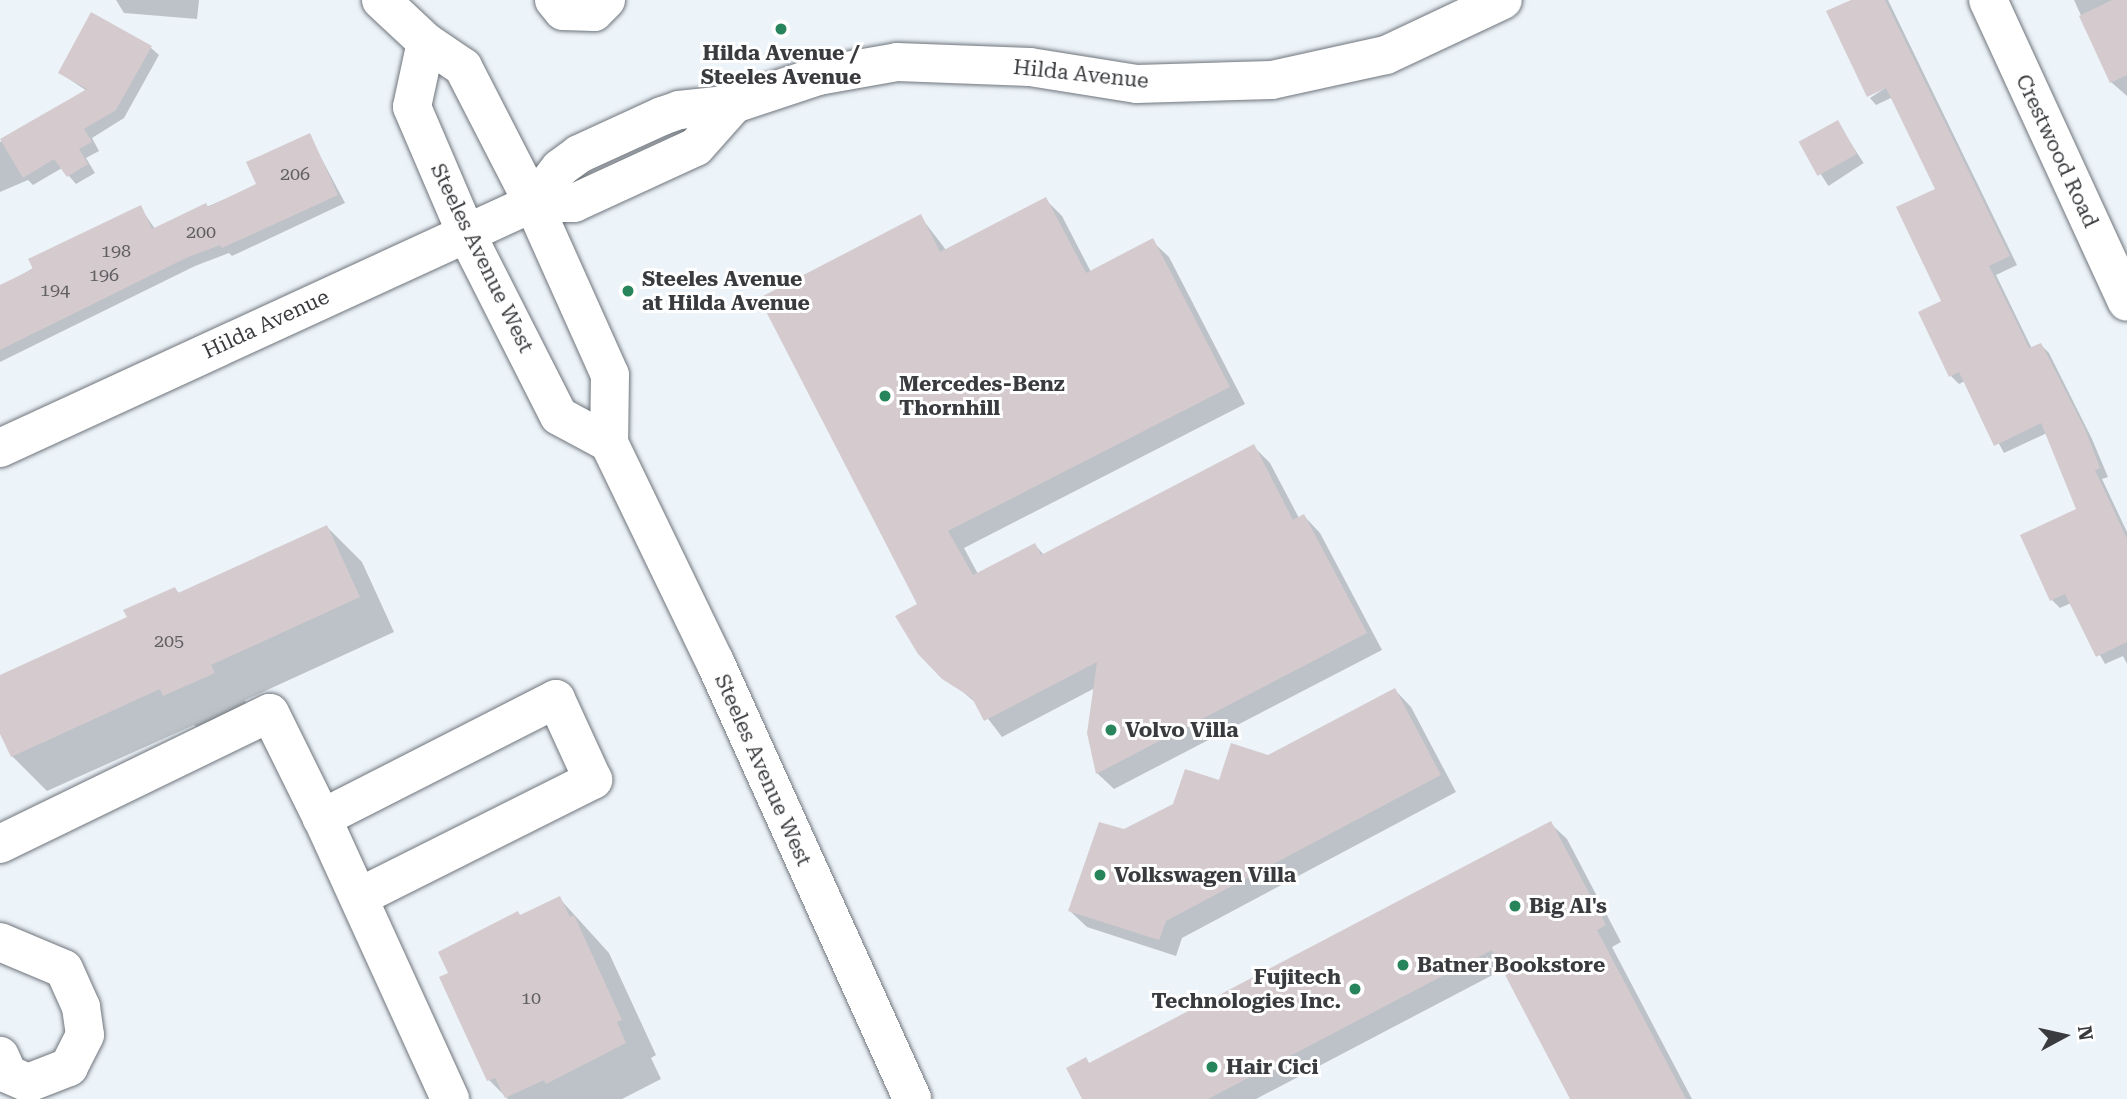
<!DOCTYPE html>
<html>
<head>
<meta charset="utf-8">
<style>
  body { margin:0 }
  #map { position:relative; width:2127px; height:1099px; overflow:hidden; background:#ecf3f9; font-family:"Roboto Serif",serif }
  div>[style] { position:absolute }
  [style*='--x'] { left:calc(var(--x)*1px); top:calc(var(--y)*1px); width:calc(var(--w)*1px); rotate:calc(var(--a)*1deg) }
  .shadow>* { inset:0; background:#0003; transform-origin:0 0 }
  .building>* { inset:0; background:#d5cbce; transform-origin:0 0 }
  .roads { filter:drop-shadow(0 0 2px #6f757b) drop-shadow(0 0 2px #6f757b) }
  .minor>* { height:38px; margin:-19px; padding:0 19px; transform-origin:19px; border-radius:19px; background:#fff }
  .major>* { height:38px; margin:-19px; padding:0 19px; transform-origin:19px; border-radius:19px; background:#fff }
  .dots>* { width:19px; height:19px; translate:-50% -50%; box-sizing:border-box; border:4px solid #fff; border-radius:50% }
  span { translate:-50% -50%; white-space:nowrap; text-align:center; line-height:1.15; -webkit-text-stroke:6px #fff; paint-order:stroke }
  .number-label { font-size:18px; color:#605f62 }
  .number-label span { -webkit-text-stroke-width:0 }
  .poi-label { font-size:21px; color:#393b3e; font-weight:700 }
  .left { translate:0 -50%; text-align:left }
  .right { translate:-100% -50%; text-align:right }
  .street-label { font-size:21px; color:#393b3e }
  .north { position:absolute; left:2029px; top:1001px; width:70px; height:70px; -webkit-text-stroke:5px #fff; paint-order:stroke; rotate:82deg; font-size:19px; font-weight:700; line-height:28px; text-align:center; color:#393b3e }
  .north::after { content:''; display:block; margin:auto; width:24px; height:32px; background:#393b3e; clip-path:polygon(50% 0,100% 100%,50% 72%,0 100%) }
</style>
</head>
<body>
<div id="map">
  <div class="shadow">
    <i style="clip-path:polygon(116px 0,199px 0,197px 19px,124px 13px)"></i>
    <i style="clip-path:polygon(1855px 0,1888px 0,2017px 265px,1996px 275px,2032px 349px,2041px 345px,2049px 353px,2092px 439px,2108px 477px,2102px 479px,2127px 532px,2127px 664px,2123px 656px,2105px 664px,2071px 603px,2060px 608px,2052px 600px,2078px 510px,2047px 433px,2004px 453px,1965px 381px,1959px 384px,1951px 376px,1937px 190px,1893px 97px,1876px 105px,1870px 98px,1893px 83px,1868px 96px)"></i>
    <i style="clip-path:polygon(2074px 0,2127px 0,2127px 96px,2111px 82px)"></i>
    <i style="clip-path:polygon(150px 47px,159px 55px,124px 118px,92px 138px,99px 151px,86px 158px,95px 173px,76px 184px,62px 168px,33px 185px,28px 180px,0 192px,0 142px,87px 91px,60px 73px)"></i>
    <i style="left:1837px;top:122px;width:49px;height:42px;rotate:57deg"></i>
    <i style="clip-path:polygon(309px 135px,345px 203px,232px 256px,229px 253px,195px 266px,0 362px,0 287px,140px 207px,155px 229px,258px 185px)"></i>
    <i style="clip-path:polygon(1045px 199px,1062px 216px,1091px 272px,1152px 241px,1169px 257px,1245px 404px,964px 548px,978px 574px,1035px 545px,1044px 555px,1253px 446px,1270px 463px,1299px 518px,1304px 516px,1320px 533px,1382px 650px,1114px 789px,1097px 773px,1095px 688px,1002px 737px,976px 703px,937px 670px,920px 605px,920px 216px,946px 250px)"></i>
    <i style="clip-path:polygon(327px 527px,362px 562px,394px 632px,245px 700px,248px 708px,200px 730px,194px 725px,47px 791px,12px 756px,0 730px,0 677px,129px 618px,175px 589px,180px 594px)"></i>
    <i style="clip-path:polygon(1395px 690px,1411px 707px,1456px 792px,1182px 938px,1176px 956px,1087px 927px,1070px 911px,1124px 831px)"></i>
    <i style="clip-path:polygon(1550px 823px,1567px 839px,1621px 942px,1612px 947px,1692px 1099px,1572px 1099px,1504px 969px,1256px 1099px,1084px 1099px,1086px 1060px,1090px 1064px)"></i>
    <i style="clip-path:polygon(560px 899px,609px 953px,656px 1055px,651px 1058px,661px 1079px,622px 1099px,508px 1099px,489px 1080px,450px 974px,521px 917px)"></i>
  </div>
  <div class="building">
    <i style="clip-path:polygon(1851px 0,1885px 0,2010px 256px,1989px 266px,2029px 348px,2041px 343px,2085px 429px,2100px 468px,2095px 470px,2127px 539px,2127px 642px,2096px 657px,2065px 594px,2050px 601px,2020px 535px,2076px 509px,2041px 423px,1994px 446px,1959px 372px,1949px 377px,1918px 312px,1941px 301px,1896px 207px,1935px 189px,1886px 88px,1867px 97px,1826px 11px)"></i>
    <i style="clip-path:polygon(2112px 0,2127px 0,2127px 75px,2110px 83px,2079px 16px)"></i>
    <i style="clip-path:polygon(91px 12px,152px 46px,116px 110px,84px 129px,92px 142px,79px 149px,88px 164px,67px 177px,54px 159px,23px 178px,0 139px,87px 89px,58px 73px)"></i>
    <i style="left:1838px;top:120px;width:39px;height:45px;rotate:61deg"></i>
    <i style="clip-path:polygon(310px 133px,338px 195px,222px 248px,220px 245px,186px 258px,0 350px,0 285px,33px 269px,28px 259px,141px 205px,152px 229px,206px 203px,208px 207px,256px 184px,246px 162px)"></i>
    <i style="clip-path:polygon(1046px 197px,1086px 273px,1153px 238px,1230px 387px,948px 531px,973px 575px,1035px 543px,1041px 555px,1254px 444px,1293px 520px,1304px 514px,1367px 633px,1096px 774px,1087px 733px,1097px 662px,984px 721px,972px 698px,942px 679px,918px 654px,895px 616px,917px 604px,759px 298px,921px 214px,940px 252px)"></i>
    <i style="clip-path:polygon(327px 525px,360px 597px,211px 665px,215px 673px,163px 696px,160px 689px,11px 757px,0 734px,0 675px,127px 617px,123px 610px,175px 587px,178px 593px)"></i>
    <i style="clip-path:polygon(1395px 688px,1441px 775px,1166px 921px,1159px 940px,1068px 911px,1099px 822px,1124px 829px,1173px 804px,1185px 769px,1219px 780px,1231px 743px,1268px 755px)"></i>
    <i style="clip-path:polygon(1551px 821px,1606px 925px,1597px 930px,1686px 1099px,1570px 1099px,1492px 950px,1208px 1099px,1082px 1099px,1066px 1068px,1086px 1057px,1089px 1063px)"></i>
    <i style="clip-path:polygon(560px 896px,570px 917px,574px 915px,622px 1020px,617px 1022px,626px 1043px,546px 1084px,544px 1080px,505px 1098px,495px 1078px,487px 1081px,439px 977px,448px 973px,438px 952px,518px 911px,520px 915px)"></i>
  </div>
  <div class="roads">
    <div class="minor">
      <i style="--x:554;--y:0;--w:14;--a:51"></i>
      <i style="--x:563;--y:11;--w:31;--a:2"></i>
      <i style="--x:594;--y:12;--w:17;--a:-45"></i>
      <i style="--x:1988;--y:0;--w:332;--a:65.3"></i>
      <i style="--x:533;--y:203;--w:44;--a:-52.4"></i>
      <i style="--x:560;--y:168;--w:24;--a:-36"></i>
      <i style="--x:579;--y:154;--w:91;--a:-24.6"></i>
      <i style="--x:662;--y:116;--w:18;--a:-19"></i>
      <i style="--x:679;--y:110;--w:55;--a:-6.2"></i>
      <i style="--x:734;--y:104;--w:89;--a:-18.4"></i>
      <i style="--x:818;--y:76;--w:80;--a:-10"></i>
      <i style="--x:897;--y:62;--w:133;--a:2.2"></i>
      <i style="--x:1030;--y:67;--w:108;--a:9"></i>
      <i style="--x:1137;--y:84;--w:135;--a:-1.7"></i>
      <i style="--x:1272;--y:80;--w:117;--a:-12.4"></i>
      <i style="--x:1386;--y:55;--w:129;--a:-25.2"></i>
      <i style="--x:0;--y:448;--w:587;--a:-24.69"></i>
      <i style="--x:533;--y:203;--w:41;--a:0"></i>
      <i style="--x:574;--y:203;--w:134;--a:-24.7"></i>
      <i style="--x:696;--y:147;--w:57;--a:-48.5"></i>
      <i style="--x:0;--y:844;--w:300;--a:-25.9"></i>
      <i style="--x:270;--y:713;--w:117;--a:63.7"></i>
      <i style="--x:359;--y:897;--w:262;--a:-26.6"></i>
      <i style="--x:593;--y:780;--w:89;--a:-114.6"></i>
      <i style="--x:556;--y:699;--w:263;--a:153"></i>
      <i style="--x:322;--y:818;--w:309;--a:65.5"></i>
      <i style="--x:0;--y:942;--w:69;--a:22.9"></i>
      <i style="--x:64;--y:969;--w:42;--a:65.9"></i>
      <i style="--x:81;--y:1007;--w:28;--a:82"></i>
      <i style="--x:85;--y:1035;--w:36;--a:117"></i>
      <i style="--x:69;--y:1067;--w:44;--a:158.7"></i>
      <i style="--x:28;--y:1083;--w:22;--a:-156"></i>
      <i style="--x:8;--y:1074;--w:20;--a:-114"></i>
    </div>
    <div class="major">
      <i style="--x:381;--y:0;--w:62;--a:43"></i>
      <i style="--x:426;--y:42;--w:45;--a:34"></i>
      <i style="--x:463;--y:67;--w:153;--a:62.8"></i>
      <i style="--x:533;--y:203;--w:188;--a:65.9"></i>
      <i style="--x:610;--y:375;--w:68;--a:90.8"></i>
      <i style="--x:609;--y:443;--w:243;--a:64.2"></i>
      <i style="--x:715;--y:662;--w:479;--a:65.7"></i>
      <i style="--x:426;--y:42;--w:66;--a:102.2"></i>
      <i style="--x:412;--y:107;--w:137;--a:66.8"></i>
      <i style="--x:466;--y:233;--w:205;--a:63.1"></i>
      <i style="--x:559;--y:416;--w:57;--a:28.4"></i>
    </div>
  </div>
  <div class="dots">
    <i style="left:781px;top:29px;background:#27845b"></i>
    <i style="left:628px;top:291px;background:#27845b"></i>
    <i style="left:885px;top:396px;background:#27845b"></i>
    <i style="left:1111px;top:730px;background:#27845b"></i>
    <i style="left:1100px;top:875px;background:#27845b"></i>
    <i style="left:1515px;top:906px;background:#27845b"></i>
    <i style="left:1403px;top:965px;background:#27845b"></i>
    <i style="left:1355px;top:989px;background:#27845b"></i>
    <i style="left:1212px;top:1067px;background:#27845b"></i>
  </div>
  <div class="number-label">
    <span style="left:295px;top:174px">206</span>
    <span style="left:201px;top:232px">200</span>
    <span style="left:116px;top:251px">198</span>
    <span style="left:104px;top:275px">196</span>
    <span style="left:55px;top:290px">194</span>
    <span style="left:169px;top:641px">205</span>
    <span style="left:531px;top:998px">10</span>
  </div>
  <div class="poi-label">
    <span style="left:781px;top:65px">Hilda Avenue /<br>Steeles Avenue</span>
    <span class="left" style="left:642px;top:291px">Steeles Avenue<br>at Hilda Avenue</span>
    <span class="left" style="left:899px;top:396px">Mercedes-Benz<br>Thornhill</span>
    <span class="left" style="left:1125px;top:730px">Volvo Villa</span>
    <span class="left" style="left:1114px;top:875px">Volkswagen Villa</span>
    <span class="left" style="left:1529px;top:906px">Big Al's</span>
    <span class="left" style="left:1417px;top:965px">Batner Bookstore</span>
    <span class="right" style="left:1341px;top:989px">Fujitech<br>Technologies Inc.</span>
    <span class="left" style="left:1226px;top:1067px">Hair Cici</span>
  </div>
  <div class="street-label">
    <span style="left:1081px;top:74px;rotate:6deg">Hilda Avenue</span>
    <span style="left:2057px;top:151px;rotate:65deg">Crestwood Road</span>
    <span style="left:482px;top:258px;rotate:64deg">Steeles Avenue West</span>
    <span style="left:266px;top:324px;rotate:-25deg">Hilda Avenue</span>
    <span style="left:763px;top:770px;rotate:66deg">Steeles Avenue West</span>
  </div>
  <div class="north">N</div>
</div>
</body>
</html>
